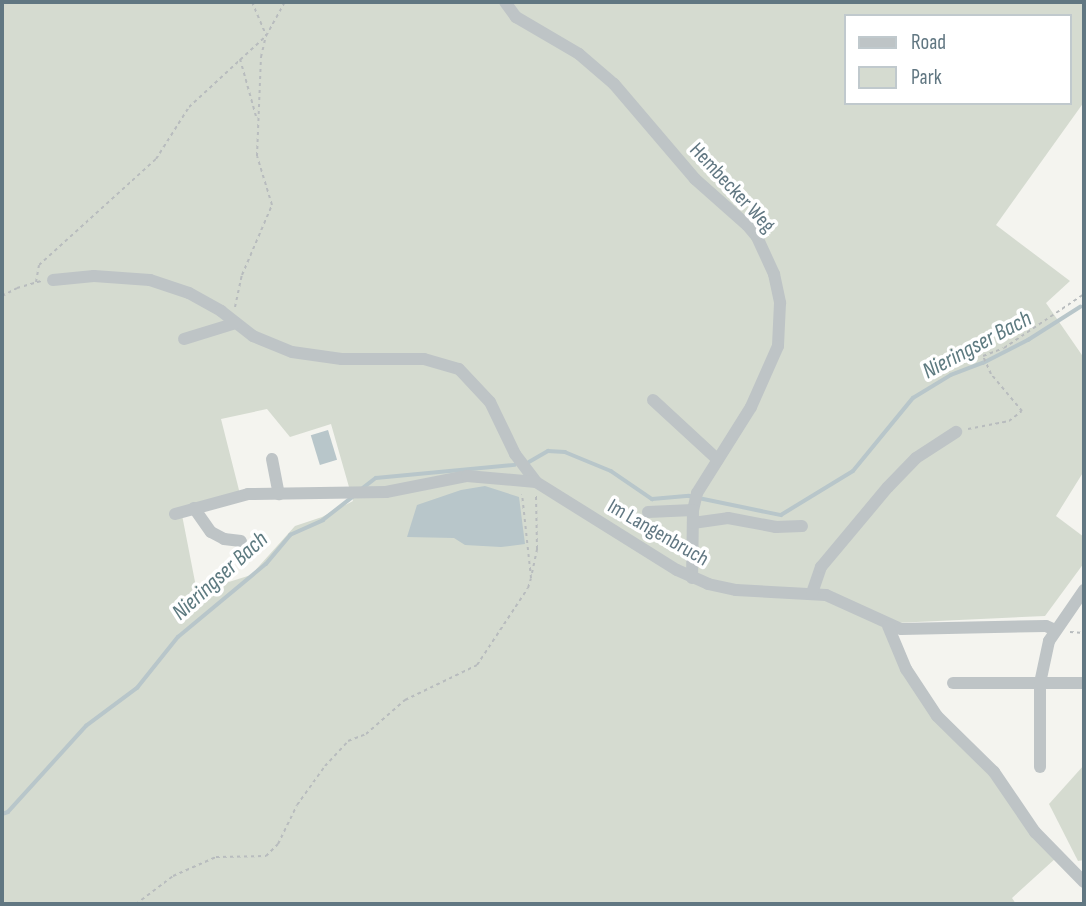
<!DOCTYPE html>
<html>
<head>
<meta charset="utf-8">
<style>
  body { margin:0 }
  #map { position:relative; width:1086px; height:906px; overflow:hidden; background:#f4f4ef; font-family:"Sofia Sans Condensed",sans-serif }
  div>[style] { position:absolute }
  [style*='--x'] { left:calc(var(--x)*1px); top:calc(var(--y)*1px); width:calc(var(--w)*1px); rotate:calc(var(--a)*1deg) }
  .green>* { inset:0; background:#d5dbd0 }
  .water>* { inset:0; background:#b8c6ca; transform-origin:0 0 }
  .stream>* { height:3.5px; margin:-1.75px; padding:0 1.75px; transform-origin:1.75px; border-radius:1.75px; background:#b8c6ca }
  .path>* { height:2px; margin-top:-1px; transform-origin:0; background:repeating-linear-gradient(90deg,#b8bcbe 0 3.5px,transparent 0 7px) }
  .minor>* { height:12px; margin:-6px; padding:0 6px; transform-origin:6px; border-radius:6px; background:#bec4c6 }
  span { translate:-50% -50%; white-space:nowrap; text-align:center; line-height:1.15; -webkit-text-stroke:7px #fff; paint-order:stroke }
  .street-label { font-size:21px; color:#617782 }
  .water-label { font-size:23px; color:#5d7a80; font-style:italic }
  .frame { position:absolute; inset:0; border:4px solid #617782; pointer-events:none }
  .legend { position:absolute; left:844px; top:14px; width:228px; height:91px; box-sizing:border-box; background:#fff; border:2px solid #c0c9cd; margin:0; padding:9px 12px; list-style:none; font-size:21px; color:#617782 }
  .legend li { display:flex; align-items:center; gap:14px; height:35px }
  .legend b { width:35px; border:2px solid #c0c9cd }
</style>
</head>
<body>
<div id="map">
  <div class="green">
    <i style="clip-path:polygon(evenodd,2px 2px,1084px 2px,1084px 102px,996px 225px,1070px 281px,1046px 303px,1084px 358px,1084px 471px,1056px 516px,1084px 537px,1084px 563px,1045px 616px,895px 623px,898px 641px,912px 672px,948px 724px,1056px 858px,1012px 898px,1016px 904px,2px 904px,2px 2px,846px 16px,1070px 16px,1070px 103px,846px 103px,846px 16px,2px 2px,267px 409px,290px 437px,331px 424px,353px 501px,322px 517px,295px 526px,251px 575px,197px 592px,182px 515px,241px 498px,221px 419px,267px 409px)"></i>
    <i style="clip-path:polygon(1084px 765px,1084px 860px,1078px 861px,1049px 804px)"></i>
  </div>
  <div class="water">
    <i style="left:328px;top:430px;width:31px;height:18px;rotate:73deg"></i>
    <i style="clip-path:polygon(485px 486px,519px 497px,525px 544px,501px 547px,465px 545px,454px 538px,407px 537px,417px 505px,461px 490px)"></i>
  </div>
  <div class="stream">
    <i style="--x:529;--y:462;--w:22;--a:-30"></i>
    <i style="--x:548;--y:451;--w:17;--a:3"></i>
    <i style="--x:565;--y:452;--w:50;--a:22.4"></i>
    <i style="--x:611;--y:471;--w:50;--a:34.3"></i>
    <i style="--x:652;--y:499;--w:37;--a:-5"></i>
    <i style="--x:689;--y:496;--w:94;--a:11.7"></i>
    <i style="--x:781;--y:515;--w:84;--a:-31.4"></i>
    <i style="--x:853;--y:471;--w:94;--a:-50.6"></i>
    <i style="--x:913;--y:398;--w:44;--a:-31.2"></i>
    <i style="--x:951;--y:375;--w:34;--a:-21"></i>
    <i style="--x:983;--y:363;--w:51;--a:-27.1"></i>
    <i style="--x:1028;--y:340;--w:62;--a:-32.4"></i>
    <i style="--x:363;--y:488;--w:16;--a:-38"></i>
    <i style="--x:376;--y:478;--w:139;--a:-5.4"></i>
    <i style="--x:2;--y:814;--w:6;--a:-18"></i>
    <i style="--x:8;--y:812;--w:116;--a:-47.8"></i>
    <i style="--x:86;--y:726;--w:64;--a:-36.7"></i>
    <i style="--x:137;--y:688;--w:65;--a:-51.2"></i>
    <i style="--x:178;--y:637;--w:114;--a:-39.7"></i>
    <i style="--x:266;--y:564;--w:38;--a:-50"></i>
    <i style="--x:290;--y:535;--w:36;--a:-24"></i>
    <i style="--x:323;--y:520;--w:37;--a:-38"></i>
  </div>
  <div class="path">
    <i style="--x:252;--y:2;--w:36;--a:67"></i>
    <i style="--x:240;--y:59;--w:63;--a:74.4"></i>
    <i style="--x:36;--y:282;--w:17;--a:-80"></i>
    <i style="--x:39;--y:265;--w:158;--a:-42.2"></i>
    <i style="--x:156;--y:159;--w:62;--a:-57.6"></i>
    <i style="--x:189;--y:107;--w:105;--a:-42.7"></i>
    <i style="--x:2;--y:296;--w:17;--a:-28"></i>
    <i style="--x:17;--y:288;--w:26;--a:-16"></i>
    <i style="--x:235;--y:307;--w:33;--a:-78"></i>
    <i style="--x:242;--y:275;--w:76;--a:-66.8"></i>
    <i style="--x:272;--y:205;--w:51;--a:-107"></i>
    <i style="--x:257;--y:156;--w:99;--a:-87.7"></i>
    <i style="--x:261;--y:57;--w:22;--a:-77"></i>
    <i style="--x:266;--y:36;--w:39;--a:-61"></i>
    <i style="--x:968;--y:429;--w:42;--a:-11"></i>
    <i style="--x:1009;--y:421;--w:16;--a:-38"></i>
    <i style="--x:1022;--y:411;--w:48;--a:-130"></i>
    <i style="--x:991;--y:374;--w:20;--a:-114"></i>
    <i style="--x:983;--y:356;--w:22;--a:-21"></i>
    <i style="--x:1004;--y:348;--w:97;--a:-34"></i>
    <i style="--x:532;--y:573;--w:25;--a:-78"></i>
    <i style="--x:537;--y:549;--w:53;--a:-91.1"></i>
    <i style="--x:1070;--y:632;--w:14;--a:4"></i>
    <i style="--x:136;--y:904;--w:46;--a:-37.1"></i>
    <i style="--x:173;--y:876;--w:47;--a:-23.8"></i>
    <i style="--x:216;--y:857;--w:50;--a:-1.1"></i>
    <i style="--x:266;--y:856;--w:17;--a:-45"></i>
    <i style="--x:278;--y:844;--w:43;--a:-64"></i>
    <i style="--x:297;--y:805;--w:48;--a:-54.3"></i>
    <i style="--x:325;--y:766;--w:34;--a:-47"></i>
    <i style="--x:348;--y:741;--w:19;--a:-21"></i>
    <i style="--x:366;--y:734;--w:52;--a:-41.1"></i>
    <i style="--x:405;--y:700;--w:80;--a:-25.9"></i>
    <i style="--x:477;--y:665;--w:92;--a:-56.5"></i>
    <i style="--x:528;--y:588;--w:10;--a:-73"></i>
    <i style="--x:531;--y:578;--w:84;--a:-96.1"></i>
  </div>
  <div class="minor">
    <i style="--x:505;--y:2;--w:19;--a:54"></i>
    <i style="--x:516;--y:17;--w:73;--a:30.4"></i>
    <i style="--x:579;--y:54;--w:46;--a:40.6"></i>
    <i style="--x:614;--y:84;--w:125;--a:49.5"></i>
    <i style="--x:695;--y:179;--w:69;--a:41.5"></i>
    <i style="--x:747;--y:225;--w:16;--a:50"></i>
    <i style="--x:757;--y:237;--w:41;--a:65.3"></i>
    <i style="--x:774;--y:274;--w:30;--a:78"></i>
    <i style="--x:780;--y:303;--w:43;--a:92.7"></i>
    <i style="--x:778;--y:346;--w:67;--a:113.9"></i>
    <i style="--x:751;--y:407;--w:102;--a:122.1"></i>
    <i style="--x:697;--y:493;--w:17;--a:103"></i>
    <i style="--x:693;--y:510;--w:68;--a:90.8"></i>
    <i style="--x:53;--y:280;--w:41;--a:-5.6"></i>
    <i style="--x:94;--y:276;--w:56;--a:4.1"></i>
    <i style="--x:150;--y:280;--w:41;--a:18.4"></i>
    <i style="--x:189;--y:293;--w:37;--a:29"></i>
    <i style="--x:221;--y:311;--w:41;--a:38"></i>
    <i style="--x:253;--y:336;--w:42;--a:22.3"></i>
    <i style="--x:292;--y:352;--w:50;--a:8"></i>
    <i style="--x:342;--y:359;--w:82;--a:0"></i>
    <i style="--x:424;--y:359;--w:36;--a:16"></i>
    <i style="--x:459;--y:369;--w:45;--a:46.8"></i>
    <i style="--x:490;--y:402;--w:58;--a:64.3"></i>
    <i style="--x:515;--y:454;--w:35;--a:53"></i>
    <i style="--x:536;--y:482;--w:166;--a:32"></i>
    <i style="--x:677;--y:570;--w:34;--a:24"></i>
    <i style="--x:708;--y:584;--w:29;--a:12"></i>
    <i style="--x:736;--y:590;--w:90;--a:3.2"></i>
    <i style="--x:826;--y:595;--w:82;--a:24.4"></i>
    <i style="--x:901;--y:629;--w:145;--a:-1.2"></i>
    <i style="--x:1046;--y:626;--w:10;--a:24"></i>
    <i style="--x:184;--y:339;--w:54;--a:-17.1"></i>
    <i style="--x:653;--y:400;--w:88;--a:42.7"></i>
    <i style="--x:272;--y:459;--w:36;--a:79"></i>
    <i style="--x:194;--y:508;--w:29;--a:55"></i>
    <i style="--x:211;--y:532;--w:15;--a:28"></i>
    <i style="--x:224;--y:539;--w:17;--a:7"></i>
    <i style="--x:648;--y:512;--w:45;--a:-2.5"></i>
    <i style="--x:175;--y:514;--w:76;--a:-15.3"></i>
    <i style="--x:248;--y:494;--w:138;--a:-0.8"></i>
    <i style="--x:386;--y:492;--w:83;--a:-11.2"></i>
    <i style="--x:467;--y:476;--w:69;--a:5"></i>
    <i style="--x:693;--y:523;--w:35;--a:-8"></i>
    <i style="--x:728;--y:518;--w:49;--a:10.6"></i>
    <i style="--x:776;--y:527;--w:26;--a:-2"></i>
    <i style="--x:812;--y:593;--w:28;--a:-71"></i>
    <i style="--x:821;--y:567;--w:104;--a:-50.1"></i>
    <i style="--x:888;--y:487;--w:40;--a:-46"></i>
    <i style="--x:916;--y:458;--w:48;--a:-33"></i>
    <i style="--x:888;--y:626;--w:47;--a:67.3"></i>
    <i style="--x:906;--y:669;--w:56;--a:56.6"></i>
    <i style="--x:937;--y:716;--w:80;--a:44.5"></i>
    <i style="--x:994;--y:772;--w:73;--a:55.7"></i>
    <i style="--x:1035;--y:832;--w:70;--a:45.6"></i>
    <i style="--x:953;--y:683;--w:87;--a:0"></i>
    <i style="--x:1040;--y:683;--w:43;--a:-77.9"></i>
    <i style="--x:1049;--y:641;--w:62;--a:-55.5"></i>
    <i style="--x:1040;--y:767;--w:84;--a:-90"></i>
    <i style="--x:1040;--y:683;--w:44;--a:0"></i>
  </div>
  <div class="street-label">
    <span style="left:732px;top:188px;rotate:47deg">Hembecker Weg</span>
    <span style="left:658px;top:533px;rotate:30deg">Im Langenbruch</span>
  </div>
  <div class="water-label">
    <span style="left:977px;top:345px;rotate:-28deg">Nieringser Bach</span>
    <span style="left:220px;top:576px;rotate:-42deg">Nieringser Bach</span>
  </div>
  <div class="frame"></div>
  <ul class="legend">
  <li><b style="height:9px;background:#bec4c6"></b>Road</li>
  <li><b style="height:19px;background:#d5dbd0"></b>Park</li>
  </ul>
</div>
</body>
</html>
